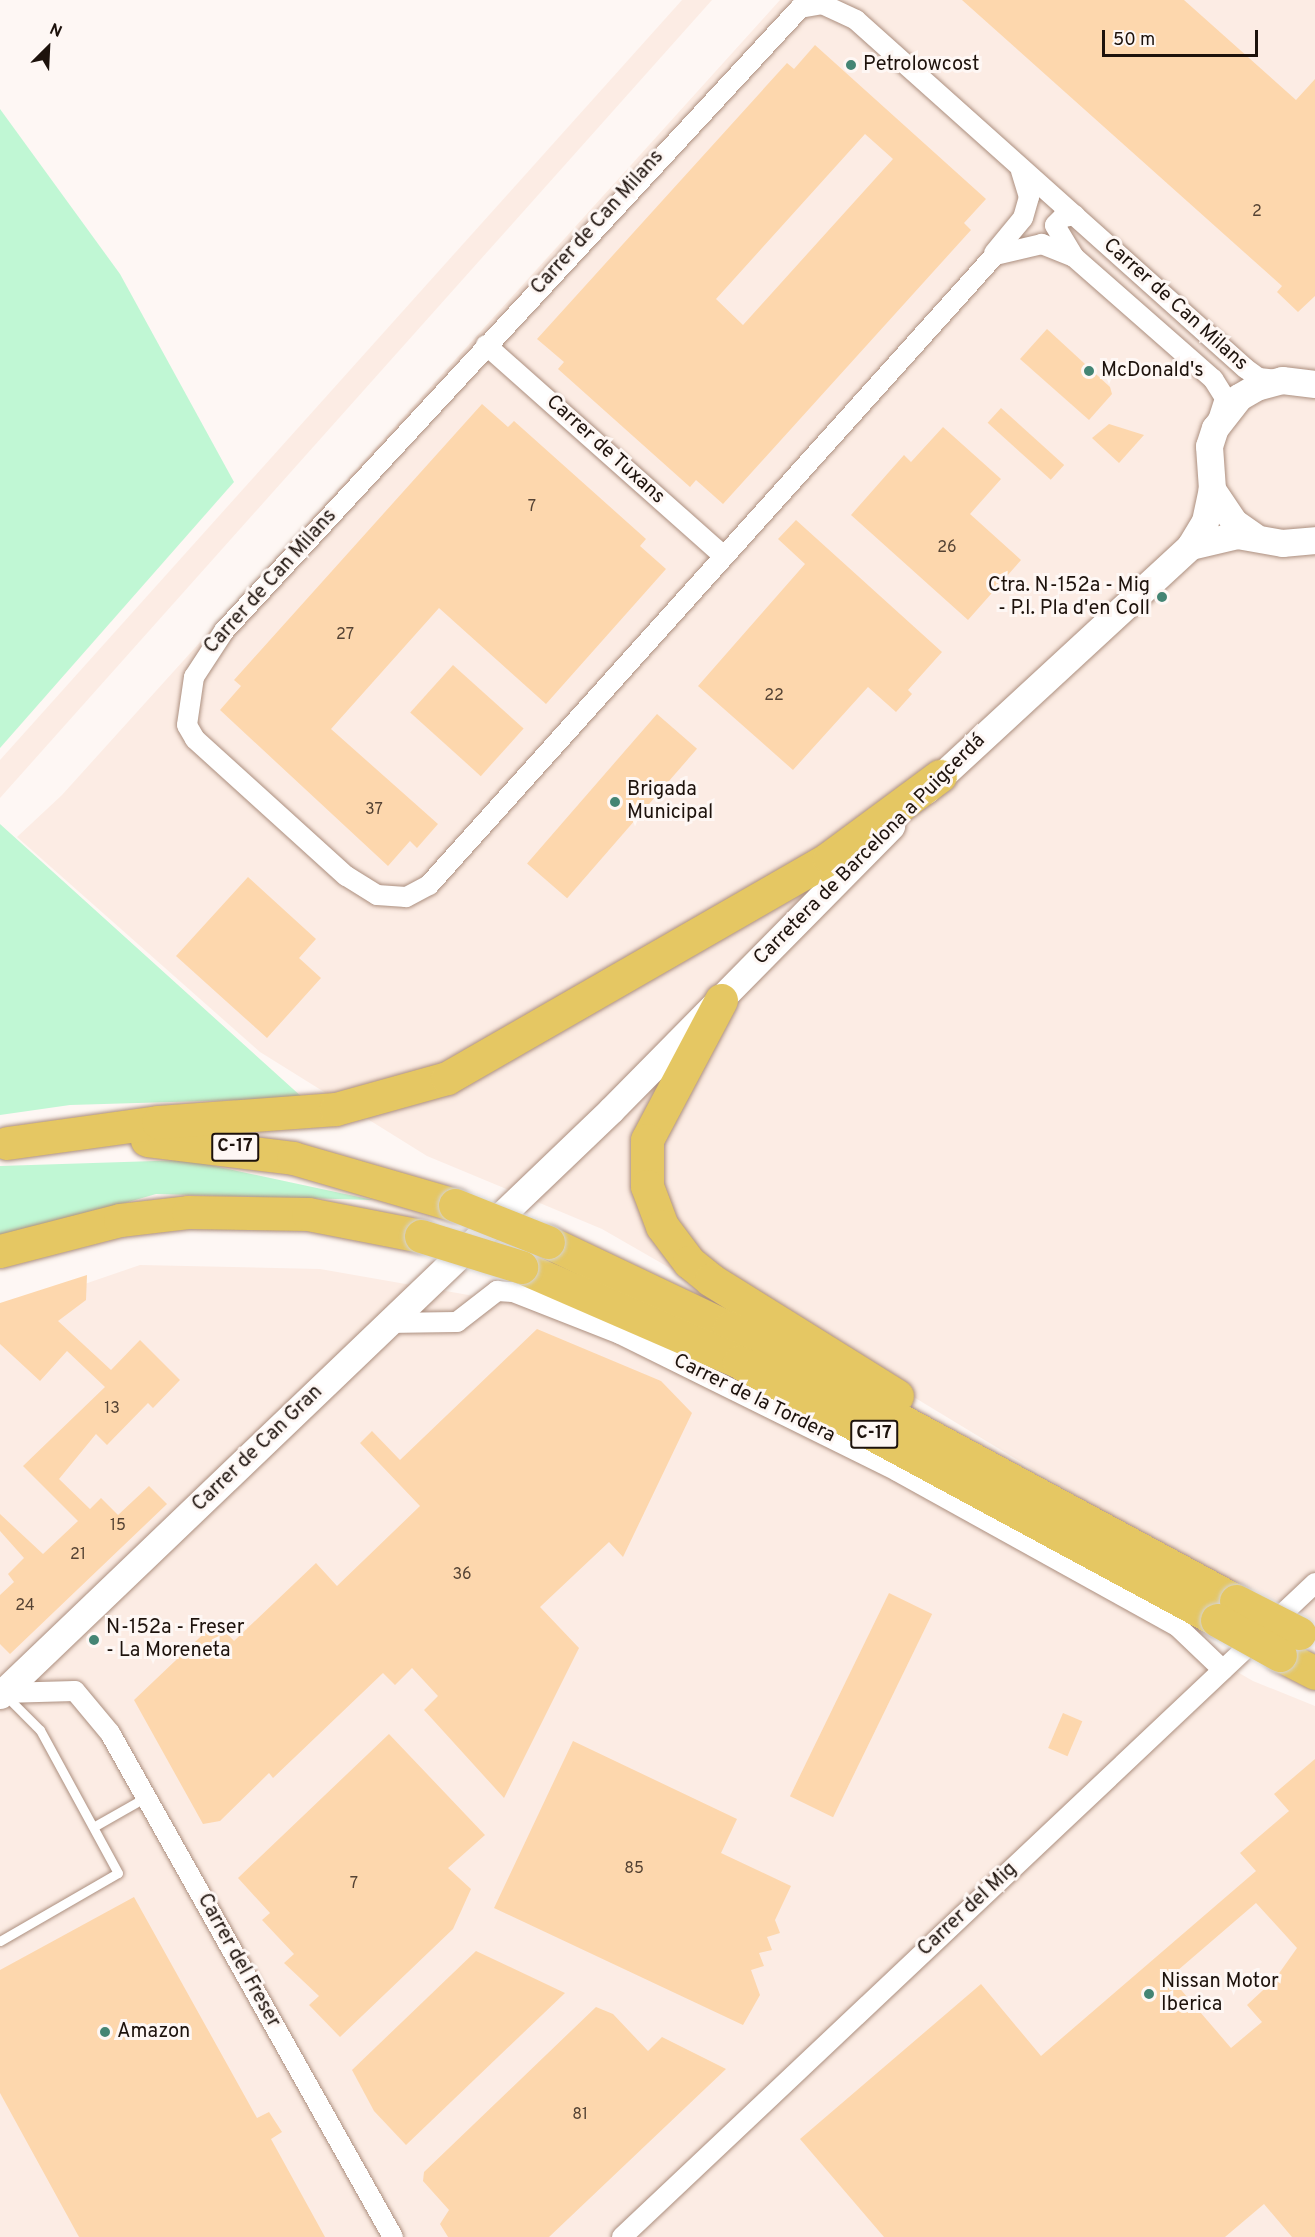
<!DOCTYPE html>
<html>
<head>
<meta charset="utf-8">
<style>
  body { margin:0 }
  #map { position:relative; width:1315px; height:2237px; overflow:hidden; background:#fef7f4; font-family:Overpass,sans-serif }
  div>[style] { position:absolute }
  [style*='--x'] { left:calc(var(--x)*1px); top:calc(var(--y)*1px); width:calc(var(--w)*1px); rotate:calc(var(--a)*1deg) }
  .built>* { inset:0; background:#fcece4 }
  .green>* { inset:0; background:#c0f7d4 }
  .building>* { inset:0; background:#fdd7ad; transform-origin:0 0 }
  .roads { filter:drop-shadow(0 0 2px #ac8f7f) drop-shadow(0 0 2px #ac8f7f) }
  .lane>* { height:9px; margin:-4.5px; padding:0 4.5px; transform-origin:4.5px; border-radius:4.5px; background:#fff }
  .street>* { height:20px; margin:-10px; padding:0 10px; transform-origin:10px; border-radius:10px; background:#fff }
  .secondary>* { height:27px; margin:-13.5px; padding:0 13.5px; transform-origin:13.5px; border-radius:13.5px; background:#fff }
  .highway>* { height:33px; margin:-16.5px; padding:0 16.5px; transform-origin:16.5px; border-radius:16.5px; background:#e5c763 }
  .bridges { filter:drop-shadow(0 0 2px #d6d4d3) drop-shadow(0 0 2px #d6d4d3) }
  .highway-bridge>* { height:33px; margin:-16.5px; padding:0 16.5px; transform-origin:16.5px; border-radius:16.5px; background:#e5c763 }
  .dots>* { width:16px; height:16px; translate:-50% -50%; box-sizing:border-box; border:3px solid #fef7f4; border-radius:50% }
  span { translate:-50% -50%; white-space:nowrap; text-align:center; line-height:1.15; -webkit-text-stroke:6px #fef7f4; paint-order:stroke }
  .number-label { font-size:16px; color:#554334 }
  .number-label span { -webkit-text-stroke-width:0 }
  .shield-label span { padding:2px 4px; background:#fef7f4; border:2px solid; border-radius:4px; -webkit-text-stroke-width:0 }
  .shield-label { font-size:18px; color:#1d120c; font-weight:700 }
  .poi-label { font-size:20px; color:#1d120c }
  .left { translate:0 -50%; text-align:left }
  .right { translate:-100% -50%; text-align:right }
  .street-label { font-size:20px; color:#1d120c }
  .north { position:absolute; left:18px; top:18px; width:60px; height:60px; -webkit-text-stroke:4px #fef7f4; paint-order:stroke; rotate:24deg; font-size:16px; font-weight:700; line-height:24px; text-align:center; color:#1d120c }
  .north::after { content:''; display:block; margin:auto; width:21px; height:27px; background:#1d120c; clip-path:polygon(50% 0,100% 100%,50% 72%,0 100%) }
  .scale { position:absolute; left:1102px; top:30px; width:156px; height:27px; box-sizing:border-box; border:3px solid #1d120c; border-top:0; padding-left:8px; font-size:18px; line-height:21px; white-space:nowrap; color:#1d120c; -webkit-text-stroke:4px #fef7f4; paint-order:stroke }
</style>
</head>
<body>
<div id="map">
  <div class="built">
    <i style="clip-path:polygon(682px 0,712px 0,0 798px,0 760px)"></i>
    <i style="clip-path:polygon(780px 0,1315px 0,1315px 1624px,1184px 1561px,734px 1288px,722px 1298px,602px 1229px,427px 1156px,260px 1052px,17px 837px,62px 795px)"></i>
    <i style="clip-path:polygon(140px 1265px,320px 1269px,526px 1305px,722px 1390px,955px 1509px,1253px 1681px,1315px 1706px,1315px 2237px,0 2237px,0 1313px)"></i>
  </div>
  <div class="green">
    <i style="clip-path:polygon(0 109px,120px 274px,234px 482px,0 748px)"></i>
    <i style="clip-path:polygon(0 824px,303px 1098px,70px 1105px,0 1115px)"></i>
    <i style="clip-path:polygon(186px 1160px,373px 1200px,156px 1194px,0 1239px,0 1166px)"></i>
  </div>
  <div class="building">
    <i style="clip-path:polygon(962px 0,1184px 0,1296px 100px,1315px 79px,1315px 296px,1298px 312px,1277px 292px,1282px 286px)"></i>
    <i style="clip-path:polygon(evenodd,815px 45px,986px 199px,964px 223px,971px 230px,723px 504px,696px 480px,690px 487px,558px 369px,564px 362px,537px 339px,787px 63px,794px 69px,815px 45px,865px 134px,893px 159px,743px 325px,716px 299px,865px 134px)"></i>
    <i style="clip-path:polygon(1047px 329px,1110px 387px,1112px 394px,1089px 420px,1020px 359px)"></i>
    <i style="clip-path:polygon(482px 404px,508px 427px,514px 421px,646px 539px,640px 546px,666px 569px,546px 704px,439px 608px,331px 729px,438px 824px,417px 848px,410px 841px,388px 866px,220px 710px,241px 686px,234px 680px)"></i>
    <i style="left:1001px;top:408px;width:85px;height:20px;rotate:42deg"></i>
    <i style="clip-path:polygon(1109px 424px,1144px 435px,1119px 463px,1092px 438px)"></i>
    <i style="clip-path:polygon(943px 427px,1001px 479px,970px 514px,1021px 560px,968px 620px,851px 515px,904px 455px,911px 462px)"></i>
    <i style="clip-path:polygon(796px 520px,942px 652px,908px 690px,912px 694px,896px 712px,868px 687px,793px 770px,698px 686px,805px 564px,778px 539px)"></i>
    <i style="left:453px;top:665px;width:95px;height:64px;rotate:42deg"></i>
    <i style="left:657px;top:714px;width:53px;height:198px;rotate:41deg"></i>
    <i style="clip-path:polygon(248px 877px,316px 939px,299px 958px,321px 978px,267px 1038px,176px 956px)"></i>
    <i style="clip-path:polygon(87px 1275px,86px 1300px,58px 1321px,111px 1370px,140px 1340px,180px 1380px,153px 1408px,148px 1403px,107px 1445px,96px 1434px,59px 1479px,90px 1509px,101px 1498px,118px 1515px,149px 1486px,167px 1504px,10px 1654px,0 1644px,0 1595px,14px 1582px,8px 1574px,24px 1558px,0 1531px,0 1514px,43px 1554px,78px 1521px,23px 1466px,105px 1387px,67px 1351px,40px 1381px,0 1344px,0 1303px)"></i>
    <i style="clip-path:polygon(537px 1329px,661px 1381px,692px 1413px,623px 1557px,609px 1542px,540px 1607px,579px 1648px,504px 1798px,424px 1710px,438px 1696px,412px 1668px,395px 1685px,383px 1673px,273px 1778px,269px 1773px,220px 1821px,203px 1824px,134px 1700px,216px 1622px,234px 1641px,316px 1563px,337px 1586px,420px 1506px,360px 1443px,372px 1431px,400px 1460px)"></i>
    <i style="left:889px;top:1593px;width:48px;height:226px;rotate:26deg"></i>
    <i style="left:1063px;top:1713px;width:21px;height:38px;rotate:23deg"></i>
    <i style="clip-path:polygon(389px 1734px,485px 1835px,448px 1868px,471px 1889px,453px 1929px,340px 2037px,309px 2005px,319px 1996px,284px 1963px,294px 1954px,262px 1920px,270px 1913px,238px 1878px)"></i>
    <i style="clip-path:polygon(573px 1741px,737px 1819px,721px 1853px,791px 1886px,775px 1920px,780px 1933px,767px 1937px,772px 1950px,759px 1953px,764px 1966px,751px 1970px,760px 1995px,743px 2025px,494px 1908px)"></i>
    <i style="clip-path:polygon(evenodd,1315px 1759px,1315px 2237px,1292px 2237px,1264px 2204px,1225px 2237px,884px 2237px,800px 2139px,981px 1984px,1041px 2056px,1256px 1871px,1240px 1853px,1289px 1811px,1274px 1794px,1315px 1759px,1256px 1903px,1297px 1948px,1275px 1979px,1247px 2005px,1262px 2022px,1231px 2048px,1170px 1977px,1256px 1903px)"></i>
    <i style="clip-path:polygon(134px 1897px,257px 2118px,269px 2112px,282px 2132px,271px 2139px,325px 2237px,79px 2237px,0 2093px,0 1970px)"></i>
    <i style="clip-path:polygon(476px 1951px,565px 1993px,406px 2145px,374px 2111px,352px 2070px)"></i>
    <i style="clip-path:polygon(596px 2007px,613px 2014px,648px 2051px,662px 2037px,726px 2069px,549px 2237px,448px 2237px,440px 2224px,449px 2210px,423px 2181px,424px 2172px)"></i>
  </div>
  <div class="roads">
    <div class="lane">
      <i style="--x:95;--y:1826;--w:59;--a:-29.6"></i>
      <i style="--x:0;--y:1941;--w:136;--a:-30"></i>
      <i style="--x:118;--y:1873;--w:163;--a:-118.6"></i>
      <i style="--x:40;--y:1730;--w:51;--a:-135"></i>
    </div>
    <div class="street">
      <i style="--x:994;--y:253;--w:45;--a:-50.4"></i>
      <i style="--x:1023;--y:218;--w:22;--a:-74"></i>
      <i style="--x:1029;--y:197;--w:28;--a:-107"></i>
      <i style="--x:1074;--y:257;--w:37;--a:-121"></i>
      <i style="--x:1055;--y:225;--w:11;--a:-45"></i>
      <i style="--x:1063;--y:217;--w:12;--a:-9"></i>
      <i style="--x:486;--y:345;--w:318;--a:41.6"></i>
      <i style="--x:1218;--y:420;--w:23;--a:-72"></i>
      <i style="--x:1225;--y:398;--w:22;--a:-122"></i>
      <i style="--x:1213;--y:379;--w:185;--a:-138.7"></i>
      <i style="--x:1074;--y:257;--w:35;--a:-158"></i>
      <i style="--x:1042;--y:244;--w:48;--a:166.8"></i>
      <i style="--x:995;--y:255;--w:847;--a:131.94"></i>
      <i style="--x:429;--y:885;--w:26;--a:152"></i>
      <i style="--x:406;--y:897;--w:29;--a:-176"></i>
      <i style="--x:377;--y:895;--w:36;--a:-148"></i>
      <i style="--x:346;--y:876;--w:204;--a:-137.8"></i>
      <i style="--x:195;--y:739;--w:16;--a:-120"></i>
      <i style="--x:187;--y:725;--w:49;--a:-81.7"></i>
      <i style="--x:194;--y:677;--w:55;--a:-56.9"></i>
      <i style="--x:224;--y:631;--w:848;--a:-47.24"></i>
      <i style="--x:800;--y:8;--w:22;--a:-10"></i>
      <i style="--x:822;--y:4;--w:38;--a:25"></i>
      <i style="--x:856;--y:20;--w:522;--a:41.82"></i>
      <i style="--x:1245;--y:368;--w:17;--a:36"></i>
      <i style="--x:1259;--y:378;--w:18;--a:6"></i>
      <i style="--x:387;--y:1323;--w:70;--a:-0.8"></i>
      <i style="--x:457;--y:1322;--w:51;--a:-37.8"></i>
      <i style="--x:497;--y:1291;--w:16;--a:4"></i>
      <i style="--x:513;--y:1292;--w:115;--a:21.4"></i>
      <i style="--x:620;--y:1334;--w:309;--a:26.3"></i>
      <i style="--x:897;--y:1471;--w:321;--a:29"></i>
      <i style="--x:1178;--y:1627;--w:62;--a:43.7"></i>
      <i style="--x:3;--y:1693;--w:72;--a:-1.6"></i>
      <i style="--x:75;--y:1691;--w:55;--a:50.2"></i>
      <i style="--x:110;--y:1733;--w:578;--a:60.69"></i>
      <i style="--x:622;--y:2237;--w:953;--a:-43.34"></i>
    </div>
    <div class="secondary">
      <i style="--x:1254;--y:536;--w:24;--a:-145"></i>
      <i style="--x:1234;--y:522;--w:40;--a:-124"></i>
      <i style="--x:1212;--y:489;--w:43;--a:-94"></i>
      <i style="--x:1209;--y:446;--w:19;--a:-72"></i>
      <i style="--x:1215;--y:428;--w:39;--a:-52"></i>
      <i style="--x:1239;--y:397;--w:20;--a:-30"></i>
      <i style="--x:1256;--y:387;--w:27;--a:-15"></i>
      <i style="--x:1282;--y:380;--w:33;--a:7"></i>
      <i style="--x:1190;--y:546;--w:48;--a:-13.2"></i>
      <i style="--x:1237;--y:535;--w:46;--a:10.1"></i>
      <i style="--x:1282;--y:543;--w:33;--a:-5"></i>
      <i style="--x:926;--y:790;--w:359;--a:-42.7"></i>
      <i style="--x:1190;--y:546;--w:29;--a:-59"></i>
      <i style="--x:1205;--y:521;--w:33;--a:-78"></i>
      <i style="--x:0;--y:1695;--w:846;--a:-43.75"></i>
      <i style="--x:611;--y:1110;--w:399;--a:-45.4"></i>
    </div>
    <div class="highway">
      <i style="--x:721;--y:1000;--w:158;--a:117.9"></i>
      <i style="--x:647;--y:1140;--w:46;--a:90"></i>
      <i style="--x:647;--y:1186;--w:43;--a:69.4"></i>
      <i style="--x:662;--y:1226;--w:45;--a:53.1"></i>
      <i style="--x:689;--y:1262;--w:28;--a:39"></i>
      <i style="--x:711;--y:1280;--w:219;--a:31.9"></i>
      <i style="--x:147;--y:1140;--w:147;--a:7"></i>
      <i style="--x:293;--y:1158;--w:169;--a:16.2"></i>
      <i style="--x:7;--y:1143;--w:152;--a:-7.9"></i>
      <i style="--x:158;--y:1122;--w:178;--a:-4.2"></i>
      <i style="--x:336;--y:1109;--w:115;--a:-15.6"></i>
      <i style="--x:447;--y:1078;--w:441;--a:-29.9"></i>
      <i style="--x:829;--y:858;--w:138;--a:-36.5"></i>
      <i style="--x:548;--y:1242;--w:200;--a:25.4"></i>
      <i style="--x:729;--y:1328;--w:576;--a:28.3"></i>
      <i style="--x:0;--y:1251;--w:124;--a:-14.5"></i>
      <i style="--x:120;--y:1220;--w:68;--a:-6.7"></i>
      <i style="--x:188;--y:1212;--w:120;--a:1"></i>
      <i style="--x:308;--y:1214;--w:115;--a:11"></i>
      <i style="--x:521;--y:1267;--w:238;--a:23.5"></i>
      <i style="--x:739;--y:1362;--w:543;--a:28.36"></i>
      <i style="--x:1280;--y:1655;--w:39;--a:27"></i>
    </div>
  </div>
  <div class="bridges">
    <div class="highway-bridge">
      <i style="--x:455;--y:1205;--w:100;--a:21.7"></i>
      <i style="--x:421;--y:1236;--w:105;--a:17.2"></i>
      <i style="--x:1236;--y:1601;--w:71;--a:26.9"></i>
      <i style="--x:1217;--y:1620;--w:72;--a:29.1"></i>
    </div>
  </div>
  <div class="dots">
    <i style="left:851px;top:65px;background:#448574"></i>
    <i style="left:1089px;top:371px;background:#448574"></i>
    <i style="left:1162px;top:597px;background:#448574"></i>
    <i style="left:615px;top:802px;background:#448574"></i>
    <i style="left:94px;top:1640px;background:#448574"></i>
    <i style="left:1149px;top:1994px;background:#448574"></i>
    <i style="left:105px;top:2032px;background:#448574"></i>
  </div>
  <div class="number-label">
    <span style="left:1257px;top:212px">2</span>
    <span style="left:532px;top:507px">7</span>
    <span style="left:947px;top:548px">26</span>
    <span style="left:345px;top:635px">27</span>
    <span style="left:774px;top:696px">22</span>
    <span style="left:374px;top:810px">37</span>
    <span style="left:112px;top:1409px">13</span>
    <span style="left:118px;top:1526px">15</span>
    <span style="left:78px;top:1555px">21</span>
    <span style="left:462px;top:1575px">36</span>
    <span style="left:25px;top:1606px">24</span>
    <span style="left:634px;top:1869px">85</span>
    <span style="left:354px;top:1884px">7</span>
    <span style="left:580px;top:2115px">81</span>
  </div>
  <div class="shield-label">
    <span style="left:235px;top:1147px">C-17</span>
    <span style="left:874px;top:1434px">C-17</span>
  </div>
  <div class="poi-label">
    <span class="left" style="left:863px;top:65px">Petrolowcost</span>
    <span class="left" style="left:1101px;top:371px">McDonald's</span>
    <span class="right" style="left:1150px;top:598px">Ctra. N-152a - Mig<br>- P.I. Pla d'en Coll</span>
    <span class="left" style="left:627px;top:802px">Brigada<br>Municipal</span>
    <span class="left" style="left:106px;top:1640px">N-152a - Freser<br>- La Moreneta</span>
    <span class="left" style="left:1161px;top:1994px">Nissan Motor<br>Iberica</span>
    <span class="left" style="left:117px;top:2032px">Amazon</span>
  </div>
  <div class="street-label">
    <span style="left:598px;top:223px;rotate:-48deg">Carrer de Can Milans</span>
    <span style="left:1175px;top:305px;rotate:42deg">Carrer de Can Milans</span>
    <span style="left:605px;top:450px;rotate:42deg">Carrer de Tuxans</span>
    <span style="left:271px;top:582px;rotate:-48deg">Carrer de Can Milans</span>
    <span style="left:870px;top:850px;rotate:-45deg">Carretera de Barcelona a Puigcerdá</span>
    <span style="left:754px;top:1399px;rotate:26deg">Carrer de la Tordera</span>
    <span style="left:258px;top:1449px;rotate:-44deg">Carrer de Can Gran</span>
    <span style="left:968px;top:1910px;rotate:-43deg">Carrer del Mig</span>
    <span style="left:238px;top:1961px;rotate:61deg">Carrer del Freser</span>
  </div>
  <div class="north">N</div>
  <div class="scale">50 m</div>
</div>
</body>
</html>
